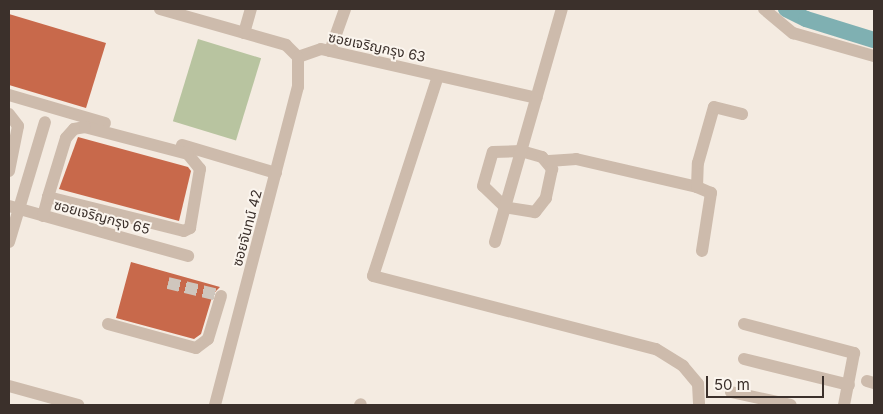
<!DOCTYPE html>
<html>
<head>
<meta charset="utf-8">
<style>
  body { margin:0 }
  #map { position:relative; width:883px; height:414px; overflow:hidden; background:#f4ebe1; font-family:Inter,"Noto Sans Thai",sans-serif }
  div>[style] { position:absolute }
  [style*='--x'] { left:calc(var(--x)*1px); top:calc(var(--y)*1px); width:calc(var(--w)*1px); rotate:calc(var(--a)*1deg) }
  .green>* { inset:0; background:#b8c4a0; transform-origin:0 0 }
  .canal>* { height:16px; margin:-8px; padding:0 8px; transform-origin:8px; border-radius:8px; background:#7fb0b2 }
  .building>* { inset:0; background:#c8694b }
  .minor-tunnel>* { height:12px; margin-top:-6px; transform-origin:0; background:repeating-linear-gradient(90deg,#cfc6bd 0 12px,transparent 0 18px) }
  .minor>* { height:12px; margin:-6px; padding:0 6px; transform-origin:6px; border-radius:6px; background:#cdbbac }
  span { translate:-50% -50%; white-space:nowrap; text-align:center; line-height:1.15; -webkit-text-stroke:4px #fbf5ee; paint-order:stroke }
  .street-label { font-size:14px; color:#3b302b }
  .frame { position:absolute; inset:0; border:10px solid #3b302b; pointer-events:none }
  .scale { position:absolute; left:706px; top:376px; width:118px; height:22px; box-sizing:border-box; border:2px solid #3b302b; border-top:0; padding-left:6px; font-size:15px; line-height:18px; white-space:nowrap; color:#3b302b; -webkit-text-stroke:4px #fbf5ee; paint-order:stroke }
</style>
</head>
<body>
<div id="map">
  <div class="green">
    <i style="left:198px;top:39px;width:66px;height:86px;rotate:17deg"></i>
  </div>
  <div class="canal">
    <i style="--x:786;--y:9;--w:22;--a:27"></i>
    <i style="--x:806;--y:19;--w:71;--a:17.2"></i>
  </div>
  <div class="building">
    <i style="clip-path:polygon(9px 14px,106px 43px,86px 108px,9px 85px)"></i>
    <i style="clip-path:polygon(78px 137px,188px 167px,191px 171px,179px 221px,59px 189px)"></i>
    <i style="clip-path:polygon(131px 262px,220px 287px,213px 294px,201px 334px,194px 339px,116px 318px)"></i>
  </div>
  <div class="minor-tunnel">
    <i style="--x:168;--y:283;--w:51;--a:13.5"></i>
  </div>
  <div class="minor">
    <i style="--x:160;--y:9;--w:131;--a:15.9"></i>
    <i style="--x:286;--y:45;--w:17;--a:45"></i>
    <i style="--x:764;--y:9;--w:38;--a:40"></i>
    <i style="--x:793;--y:33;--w:84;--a:15.9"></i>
    <i style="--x:244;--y:33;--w:25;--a:-74"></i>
    <i style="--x:330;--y:51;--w:45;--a:-70.3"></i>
    <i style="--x:298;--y:57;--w:24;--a:-19"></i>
    <i style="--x:321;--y:49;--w:221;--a:12.8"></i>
    <i style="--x:438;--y:76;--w:210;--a:108"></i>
    <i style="--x:373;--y:276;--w:292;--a:14.5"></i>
    <i style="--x:656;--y:349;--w:32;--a:32"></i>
    <i style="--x:683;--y:366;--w:23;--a:50"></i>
    <i style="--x:698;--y:384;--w:21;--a:87"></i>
    <i style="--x:9;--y:95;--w:100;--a:16.3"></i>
    <i style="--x:9;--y:114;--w:15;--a:53"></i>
    <i style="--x:18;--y:126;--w:46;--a:101.3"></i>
    <i style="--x:182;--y:145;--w:98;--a:16.6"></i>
    <i style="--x:521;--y:151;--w:22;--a:16"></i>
    <i style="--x:542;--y:157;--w:16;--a:50"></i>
    <i style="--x:552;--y:169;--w:30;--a:102"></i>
    <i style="--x:546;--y:198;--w:18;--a:128"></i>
    <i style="--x:535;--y:212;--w:30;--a:-171"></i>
    <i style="--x:505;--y:207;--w:30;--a:-136"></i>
    <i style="--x:483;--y:186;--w:35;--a:-74"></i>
    <i style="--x:493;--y:152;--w:28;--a:-2"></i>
    <i style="--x:549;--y:161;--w:27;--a:-4"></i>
    <i style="--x:576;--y:159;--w:124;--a:13"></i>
    <i style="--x:9;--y:206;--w:186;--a:15.6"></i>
    <i style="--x:43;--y:216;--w:20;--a:-75"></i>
    <i style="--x:48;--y:197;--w:140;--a:14"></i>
    <i style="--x:184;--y:231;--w:7;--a:-27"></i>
    <i style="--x:190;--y:228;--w:60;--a:-80.4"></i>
    <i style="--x:200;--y:169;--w:19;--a:-129"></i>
    <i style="--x:188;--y:154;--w:106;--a:-165.3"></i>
    <i style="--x:85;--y:127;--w:11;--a:170"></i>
    <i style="--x:74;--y:129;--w:12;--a:132"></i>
    <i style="--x:66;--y:138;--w:62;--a:107"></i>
    <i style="--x:9;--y:242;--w:125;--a:-73.3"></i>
    <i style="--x:495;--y:242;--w:242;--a:-74"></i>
    <i style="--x:702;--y:251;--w:59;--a:-81.2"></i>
    <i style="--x:711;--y:193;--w:15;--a:-157"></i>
    <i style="--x:697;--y:187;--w:24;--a:-88"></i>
    <i style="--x:698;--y:163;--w:58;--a:-74.1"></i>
    <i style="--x:714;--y:107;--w:29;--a:14"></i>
    <i style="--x:108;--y:324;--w:91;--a:15.3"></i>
    <i style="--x:196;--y:348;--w:15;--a:-37"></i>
    <i style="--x:208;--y:339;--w:45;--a:-73.2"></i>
    <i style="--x:744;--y:324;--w:114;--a:14.8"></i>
    <i style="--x:854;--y:353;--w:53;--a:100.9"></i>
    <i style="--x:744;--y:359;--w:108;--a:13.9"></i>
    <i style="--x:867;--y:381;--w:7;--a:16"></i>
    <i style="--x:9;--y:386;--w:72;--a:15.4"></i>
    <i style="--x:731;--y:392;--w:61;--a:12.2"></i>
    <i style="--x:215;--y:405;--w:329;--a:-75.4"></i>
    <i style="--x:298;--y:87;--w:30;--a:-90"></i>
    <i style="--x:360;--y:405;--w:1;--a:-45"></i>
  </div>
  <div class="street-label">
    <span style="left:377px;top:47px;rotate:12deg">ซอยเจริญกรุง 63</span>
    <span style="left:102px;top:217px;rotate:15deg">ซอยเจริญกรุง 65</span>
    <span style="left:247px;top:228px;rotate:-75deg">ซอยจันทน์ 42</span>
  </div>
  <div class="frame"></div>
  <div class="scale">50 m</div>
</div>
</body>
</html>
